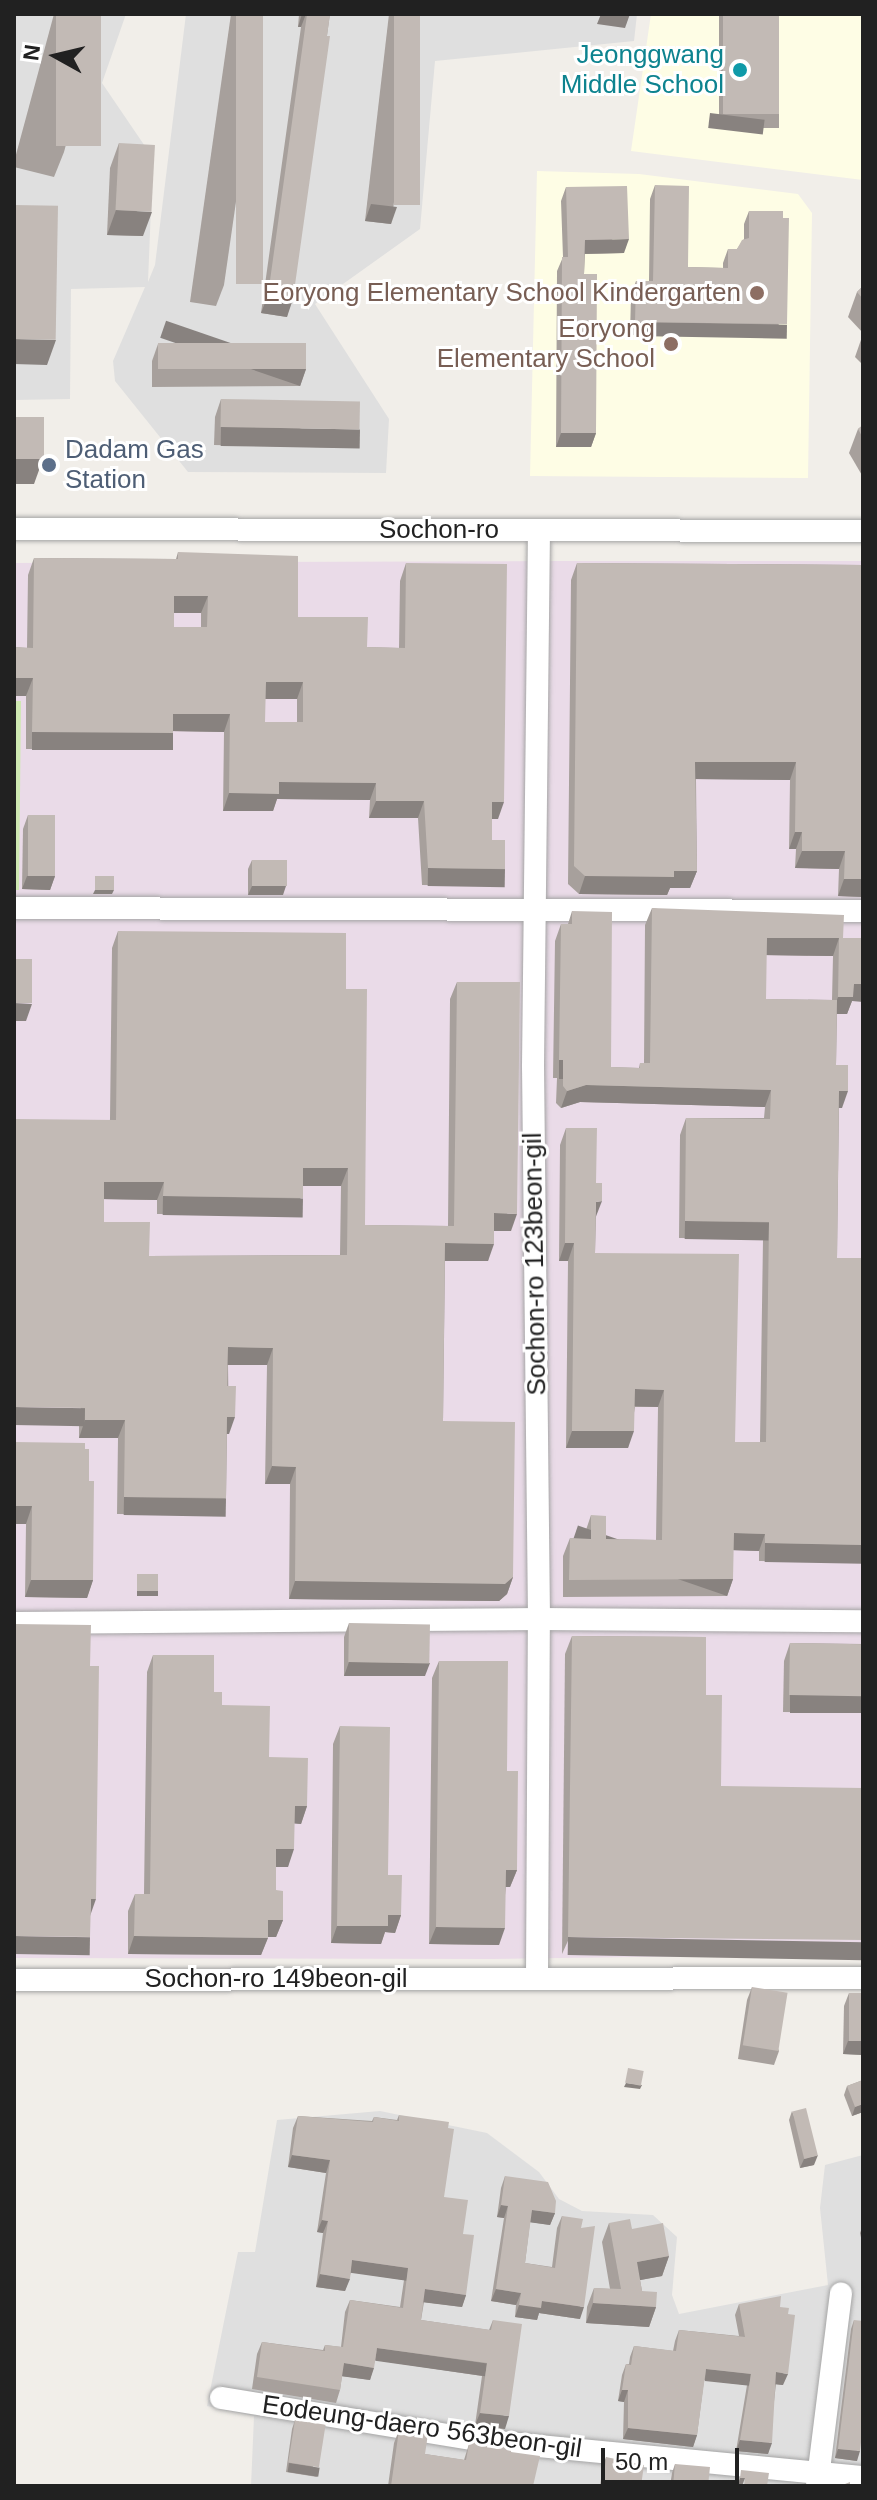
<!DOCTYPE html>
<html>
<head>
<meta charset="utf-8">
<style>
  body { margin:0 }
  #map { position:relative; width:877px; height:2500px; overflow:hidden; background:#f1eee9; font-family:Helvetica,sans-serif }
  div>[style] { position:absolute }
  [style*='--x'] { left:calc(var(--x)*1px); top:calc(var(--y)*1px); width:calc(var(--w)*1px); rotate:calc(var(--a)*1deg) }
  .residential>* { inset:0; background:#dfdfdf }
  .industrial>* { inset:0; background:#eadbe8 }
  .education>* { inset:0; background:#fefde5 }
  .grass>* { inset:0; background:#cfe8b2 }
  .roads { filter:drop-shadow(0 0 2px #a5a5a5) drop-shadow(0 0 2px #a5a5a5) }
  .minor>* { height:22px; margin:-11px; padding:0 11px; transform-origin:11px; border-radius:11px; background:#fff }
  .wall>* { inset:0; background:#a7a09c; transform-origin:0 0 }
  .shaded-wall>* { inset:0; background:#88827f; transform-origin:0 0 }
  .building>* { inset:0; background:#c2bab5; transform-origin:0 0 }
  .dots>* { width:22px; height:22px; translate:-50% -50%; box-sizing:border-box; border:4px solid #fff; border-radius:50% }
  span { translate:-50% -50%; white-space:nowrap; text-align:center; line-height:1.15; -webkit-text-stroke:6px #fff; paint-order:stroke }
  .culture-label { font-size:26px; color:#0d838f }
  .right { translate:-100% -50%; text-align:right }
  .education-label { font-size:26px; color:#785e54 }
  .service-label { font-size:26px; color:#4e5e75 }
  .left { translate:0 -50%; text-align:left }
  .street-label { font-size:26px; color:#212121 }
  .frame { position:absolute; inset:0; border:16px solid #212121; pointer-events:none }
  .north { position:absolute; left:16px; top:16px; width:80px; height:80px; -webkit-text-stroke:6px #fff; paint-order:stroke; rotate:278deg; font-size:22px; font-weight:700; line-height:32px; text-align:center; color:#212121 }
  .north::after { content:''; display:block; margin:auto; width:28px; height:36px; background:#212121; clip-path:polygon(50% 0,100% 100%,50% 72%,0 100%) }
  .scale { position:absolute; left:601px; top:2448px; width:138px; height:36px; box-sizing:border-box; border:4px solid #212121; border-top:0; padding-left:10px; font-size:24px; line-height:28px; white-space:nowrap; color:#212121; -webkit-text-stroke:6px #fff; paint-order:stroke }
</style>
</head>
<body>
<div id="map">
  <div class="residential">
    <i style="clip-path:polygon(14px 14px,126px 14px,102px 83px,153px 158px,148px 282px,155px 265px,186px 14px,637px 14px,634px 41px,435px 61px,420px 229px,315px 304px,389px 419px,386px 473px,188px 472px,115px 381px,113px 361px,145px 287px,71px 289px,70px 399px,14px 400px)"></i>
    <i style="clip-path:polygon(380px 2111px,487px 2133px,539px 2172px,559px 2199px,582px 2211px,653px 2215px,677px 2237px,672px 2295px,679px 2314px,828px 2285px,820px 2208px,825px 2165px,863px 2155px,863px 2486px,251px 2486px,254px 2416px,207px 2406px,238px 2252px,255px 2252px,277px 2120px)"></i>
  </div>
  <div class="industrial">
    <i style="clip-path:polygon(560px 561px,863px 561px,863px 1954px,492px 1959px,14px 1958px,14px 563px)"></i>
  </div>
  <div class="education">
    <i style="clip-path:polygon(651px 14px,863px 14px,863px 180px,631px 151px)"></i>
    <i style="clip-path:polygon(537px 171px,639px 174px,798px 194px,812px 213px,808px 478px,530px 476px)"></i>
  </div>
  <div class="grass">
    <i style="clip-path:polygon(14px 701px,21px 701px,19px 890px,14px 890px)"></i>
  </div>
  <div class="roads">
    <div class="minor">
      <i style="--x:14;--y:529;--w:849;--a:0.13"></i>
      <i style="--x:14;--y:908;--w:849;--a:0.2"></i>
      <i style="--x:14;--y:1623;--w:525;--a:-0.44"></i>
      <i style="--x:539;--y:1619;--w:324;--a:0.4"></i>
      <i style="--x:537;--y:1979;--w:360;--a:-89.7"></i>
      <i style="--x:539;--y:1619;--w:553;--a:-90.62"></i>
      <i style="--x:533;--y:1066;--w:536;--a:-89.36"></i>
      <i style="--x:14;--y:1980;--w:849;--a:-0.13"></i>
      <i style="--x:221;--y:2398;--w:259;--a:9.3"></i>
      <i style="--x:477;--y:2440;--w:388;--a:5.5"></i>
      <i style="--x:817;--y:2486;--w:194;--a:-82.9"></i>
    </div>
  </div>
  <div class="wall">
    <i style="clip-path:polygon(54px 14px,101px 14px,64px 152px,54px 177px,14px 167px,14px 162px)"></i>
    <i style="clip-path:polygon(231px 14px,263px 14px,224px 285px,216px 306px,190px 302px)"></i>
    <i style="clip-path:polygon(299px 14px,330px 14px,287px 317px,261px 313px,301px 27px,298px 27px)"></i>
    <i style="clip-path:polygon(389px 14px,420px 14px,391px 224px,365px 221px)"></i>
    <i style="left:719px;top:14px;width:60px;height:114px"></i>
    <i style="clip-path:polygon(119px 143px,143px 236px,107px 235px,110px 168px)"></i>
    <i style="clip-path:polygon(655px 185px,688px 267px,723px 268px,723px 263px,728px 249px,737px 249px,744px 239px,744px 224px,749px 211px,782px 337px,630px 335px,631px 295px,636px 281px,649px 281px,650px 199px)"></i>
    <i style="clip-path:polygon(566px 187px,624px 253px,585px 254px,584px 274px,596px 433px,591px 447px,556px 447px,557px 271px,563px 257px,561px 201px)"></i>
    <i style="clip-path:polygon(863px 286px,863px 333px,848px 317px,857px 292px)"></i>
    <i style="clip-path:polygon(863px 334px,863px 365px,855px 357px)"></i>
    <i style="clip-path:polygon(158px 344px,306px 369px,300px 386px,152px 387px,152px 361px)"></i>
    <i style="clip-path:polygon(221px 399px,353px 448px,214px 445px,215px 417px)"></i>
    <i style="clip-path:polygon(863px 425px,863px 477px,849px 453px,858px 429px)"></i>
    <i style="clip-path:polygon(evenodd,178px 552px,298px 617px,367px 647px,399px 648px,400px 581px,406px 563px,498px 819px,492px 819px,492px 840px,505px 869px,499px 886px,422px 885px,418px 818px,369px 818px,370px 800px,277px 799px,273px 811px,223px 811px,224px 732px,173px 731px,166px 750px,26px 749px,26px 696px,14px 696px,14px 647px,27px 648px,28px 575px,34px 558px,176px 559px,178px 552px,174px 613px,201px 613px,201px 627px,174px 627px,174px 613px,178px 552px,265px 699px,297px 699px,297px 722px,265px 722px,265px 699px)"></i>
    <i style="clip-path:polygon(577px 563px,863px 565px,863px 897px,838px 896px,839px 869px,795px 868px,796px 849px,789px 849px,790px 780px,696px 779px,697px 871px,690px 888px,670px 888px,667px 895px,579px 894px,568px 884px,571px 580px)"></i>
    <i style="clip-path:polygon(28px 815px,55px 876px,50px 890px,22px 889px,23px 829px)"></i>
    <i style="clip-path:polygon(252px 860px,283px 895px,248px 895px,248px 869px)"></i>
    <i style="clip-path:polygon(evenodd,652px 908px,843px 938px,852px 1001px,847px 1014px,837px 1014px,836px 1065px,842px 1108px,839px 1108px,837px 1258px,863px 1258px,863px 1562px,759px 1561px,759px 1551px,733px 1550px,733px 1579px,727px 1596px,563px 1597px,563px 1556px,570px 1538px,585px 1539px,585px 1533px,591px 1515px,606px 1539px,656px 1540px,658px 1407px,635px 1407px,628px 1448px,566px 1448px,568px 1261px,559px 1261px,560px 1145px,566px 1128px,596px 1218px,595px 1253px,735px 1442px,760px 1442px,763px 1239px,679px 1238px,680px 1135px,686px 1118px,764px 1118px,765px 1107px,580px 1102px,561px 1108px,556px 1103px,557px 1078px,553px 1078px,555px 941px,561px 924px,568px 924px,572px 911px,611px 1067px,639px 1068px,640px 1063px,644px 1063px,645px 925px,652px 908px,766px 955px,833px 956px,832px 1000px,766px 999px,766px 955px)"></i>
    <i style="clip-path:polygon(evenodd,118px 931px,346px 989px,365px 1225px,448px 1226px,450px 999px,457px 982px,511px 1231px,494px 1231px,488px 1261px,445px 1261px,443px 1421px,513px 1577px,507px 1594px,499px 1601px,289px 1599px,290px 1484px,265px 1484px,267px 1365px,228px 1365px,229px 1434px,227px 1434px,226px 1498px,220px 1515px,117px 1514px,118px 1438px,79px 1438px,79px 1426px,110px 1119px,112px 948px,118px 931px,303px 1186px,341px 1186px,340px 1255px,149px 1256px,104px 1222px,104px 1199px,157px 1200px,157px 1214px,297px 1215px,303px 1186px)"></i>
    <i style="clip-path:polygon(85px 1449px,89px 1481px,93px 1580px,87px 1598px,25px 1597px,26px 1524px,14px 1524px)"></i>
    <i style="clip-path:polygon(349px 1623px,425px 1676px,344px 1676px,344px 1637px)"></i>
    <i style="clip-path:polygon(572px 1636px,706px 1637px,562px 1954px,565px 1654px)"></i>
    <i style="clip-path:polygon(790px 1643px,863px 1644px,863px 1713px,783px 1712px,784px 1661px)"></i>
    <i style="clip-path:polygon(153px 1655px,214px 1692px,222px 1705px,269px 1757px,307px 1806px,301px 1824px,294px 1823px,288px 1867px,276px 1867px,276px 1890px,283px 1920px,276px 1937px,268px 1937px,261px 1955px,128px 1954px,128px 1911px,135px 1894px,144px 1894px,147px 1672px)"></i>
    <i style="clip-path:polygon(439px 1661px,507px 1771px,517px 1870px,510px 1887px,506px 1887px,499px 1945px,429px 1944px,432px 1678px)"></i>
    <i style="clip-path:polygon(340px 1726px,401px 1915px,395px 1933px,385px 1932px,381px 1944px,331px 1943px,333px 1744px)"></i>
    <i style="clip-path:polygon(752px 1987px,779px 2051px,774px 2065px,738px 2059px,747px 2000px)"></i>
    <i style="clip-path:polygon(849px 1993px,863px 1993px,863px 2055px,843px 2054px,844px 2006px)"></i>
    <i style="clip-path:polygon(863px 2080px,863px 2112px,852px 2116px,844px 2095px,847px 2086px)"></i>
    <i style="clip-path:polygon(792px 2111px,814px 2165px,800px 2168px,789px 2120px)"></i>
    <i style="clip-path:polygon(399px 2115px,463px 2234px,466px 2295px,462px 2307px,424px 2302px,421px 2320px,489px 2330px,493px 2320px,505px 2429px,475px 2425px,482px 2376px,375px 2360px,370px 2380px,342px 2376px,340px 2390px,336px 2403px,252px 2389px,257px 2354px,262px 2342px,323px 2350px,325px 2345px,341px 2347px,345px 2312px,350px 2300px,400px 2307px,404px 2280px,351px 2272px,345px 2291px,316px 2287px,323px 2233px,317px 2232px,326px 2173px,288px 2167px,293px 2128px,298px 2116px,372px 2121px,374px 2117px,397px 2120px)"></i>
    <i style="clip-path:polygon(505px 2176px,555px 2213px,550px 2225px,530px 2222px,525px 2263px,552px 2267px,557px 2228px,562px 2216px,581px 2228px,580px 2319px,539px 2313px,537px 2320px,515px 2317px,516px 2305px,491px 2301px,504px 2218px,497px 2217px,501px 2188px)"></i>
    <i style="clip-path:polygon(609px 2223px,632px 2229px,669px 2256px,662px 2276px,640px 2280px,642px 2291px,656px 2307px,649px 2327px,586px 2323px,587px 2307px,594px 2288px,610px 2289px,602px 2242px)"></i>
    <i style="clip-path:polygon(863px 2225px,863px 2247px,860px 2233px)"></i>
    <i style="clip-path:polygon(739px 2304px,780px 2307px,783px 2385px,776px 2384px,768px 2454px,736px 2451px,747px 2385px,704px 2380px,697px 2435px,693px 2447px,623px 2439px,624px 2402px,618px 2401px,622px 2375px,626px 2364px,629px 2364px,630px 2357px,634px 2346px,673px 2351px,675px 2341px,679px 2330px,739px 2336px,735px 2315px)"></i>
    <i style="clip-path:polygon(854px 2320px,857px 2461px,835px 2458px,851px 2329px)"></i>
    <i style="clip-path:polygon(295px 2420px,317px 2477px,286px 2472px,292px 2429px)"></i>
    <i style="clip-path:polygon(399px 2430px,425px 2454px,464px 2460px,469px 2444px,511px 2452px,533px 2486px,388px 2486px,394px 2443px)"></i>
    <i style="clip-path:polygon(606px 2457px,641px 2486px,600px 2486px,603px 2466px)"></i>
    <i style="clip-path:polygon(675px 2464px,708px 2486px,670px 2486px,672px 2473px)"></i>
  </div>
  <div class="shaded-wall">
    <i style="clip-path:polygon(302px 14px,306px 14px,301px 27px,298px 27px)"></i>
    <i style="clip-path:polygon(601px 14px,630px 14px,625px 28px,597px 24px)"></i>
    <i style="left:710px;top:113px;width:55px;height:15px;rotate:7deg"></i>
    <i style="clip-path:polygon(371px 204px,397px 207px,391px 224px,365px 221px)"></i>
    <i style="clip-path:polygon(116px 210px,152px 212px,143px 236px,107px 235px)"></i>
    <i style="clip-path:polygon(629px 239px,624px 253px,580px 254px,585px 240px)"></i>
    <i style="clip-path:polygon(268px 295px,293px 299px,287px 317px,261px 313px)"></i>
    <i style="left:635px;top:322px;width:152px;height:14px;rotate:1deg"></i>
    <i style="clip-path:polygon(14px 339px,56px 340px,47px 365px,14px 364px)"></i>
    <i style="left:306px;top:369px;width:18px;height:148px;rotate:109deg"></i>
    <i style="left:221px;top:427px;width:139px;height:19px;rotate:1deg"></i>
    <i style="clip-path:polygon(561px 433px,596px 433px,591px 447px,556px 447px)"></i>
    <i style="clip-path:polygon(14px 459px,43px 459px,34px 484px,14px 484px)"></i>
    <i style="clip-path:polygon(174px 596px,208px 596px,201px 613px,168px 613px)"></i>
    <i style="clip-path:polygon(14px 678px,33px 678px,26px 696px,14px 696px)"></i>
    <i style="clip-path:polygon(266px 682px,303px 682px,297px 699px,259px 699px)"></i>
    <i style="clip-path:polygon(173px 714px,230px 714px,224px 732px,167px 731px)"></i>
    <i style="left:32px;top:732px;width:141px;height:18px"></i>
    <i style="clip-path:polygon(695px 762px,796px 762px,790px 780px,689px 779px)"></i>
    <i style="clip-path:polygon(279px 782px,376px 783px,370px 800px,277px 799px,273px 811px,223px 811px,229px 793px)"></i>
    <i style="clip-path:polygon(376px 801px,424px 801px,418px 818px,369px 818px)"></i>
    <i style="clip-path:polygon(492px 802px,504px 802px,498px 819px,486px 819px)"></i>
    <i style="clip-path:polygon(795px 832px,802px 832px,796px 849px,789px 849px)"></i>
    <i style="clip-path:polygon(802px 851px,845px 851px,839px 869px,795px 868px)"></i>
    <i style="left:428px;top:868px;width:77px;height:18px;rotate:1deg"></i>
    <i style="clip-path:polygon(674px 871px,697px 871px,690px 888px,670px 888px,667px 895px,579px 894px,585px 876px)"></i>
    <i style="clip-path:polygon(27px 876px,55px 876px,50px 890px,22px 889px)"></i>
    <i style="clip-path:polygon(844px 879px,863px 879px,863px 897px,838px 896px)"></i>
    <i style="clip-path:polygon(252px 886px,286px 886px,283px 895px,248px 895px)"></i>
    <i style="clip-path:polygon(95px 890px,114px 890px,112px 894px,93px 894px)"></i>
    <i style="clip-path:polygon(767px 938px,839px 938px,833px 956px,760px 955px)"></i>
    <i style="clip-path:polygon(854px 984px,863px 984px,863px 1002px,852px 1001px,847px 1014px,832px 1014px,838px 997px)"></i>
    <i style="clip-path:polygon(14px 1003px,32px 1004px,26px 1021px,14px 1021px)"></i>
    <i style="left:559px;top:1060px;width:4px;height:19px"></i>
    <i style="clip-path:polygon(586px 1085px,771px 1090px,765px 1107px,580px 1102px,561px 1108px,567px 1091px)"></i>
    <i style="clip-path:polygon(839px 1091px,848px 1091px,842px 1108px,833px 1108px)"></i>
    <i style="clip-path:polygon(303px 1168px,348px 1168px,341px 1186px,297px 1186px)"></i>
    <i style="clip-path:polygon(104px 1182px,164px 1182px,157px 1200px,98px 1199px)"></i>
    <i style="left:163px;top:1196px;width:140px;height:19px;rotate:1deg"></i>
    <i style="clip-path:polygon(602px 1201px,595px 1219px,596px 1202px)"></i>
    <i style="clip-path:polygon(494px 1213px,517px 1214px,511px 1231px,488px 1231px)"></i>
    <i style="left:685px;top:1221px;width:84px;height:18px;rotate:1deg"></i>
    <i style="clip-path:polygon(445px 1243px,494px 1244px,488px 1261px,439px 1261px)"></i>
    <i style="clip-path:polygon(565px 1243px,574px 1243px,568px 1261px,559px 1261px)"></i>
    <i style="clip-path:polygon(228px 1347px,273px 1348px,267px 1365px,221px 1365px)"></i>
    <i style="clip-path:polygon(635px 1389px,664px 1390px,658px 1407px,629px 1406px)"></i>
    <i style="left:14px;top:1407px;width:71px;height:18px;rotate:1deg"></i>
    <i style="clip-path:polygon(227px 1417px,235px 1417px,229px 1434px,221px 1434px)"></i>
    <i style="clip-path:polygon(85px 1420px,125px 1420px,118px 1438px,79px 1438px)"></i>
    <i style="clip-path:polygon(572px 1431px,634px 1431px,628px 1448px,566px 1448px)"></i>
    <i style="clip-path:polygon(272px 1466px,296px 1467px,290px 1484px,265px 1484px)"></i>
    <i style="left:124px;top:1497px;width:102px;height:18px;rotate:1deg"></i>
    <i style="clip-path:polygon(14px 1506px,32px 1506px,26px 1524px,14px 1524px)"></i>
    <i style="clip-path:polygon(734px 1533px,765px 1534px,759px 1551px,727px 1550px)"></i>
    <i style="left:765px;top:1543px;width:98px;height:19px;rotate:1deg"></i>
    <i style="clip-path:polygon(513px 1577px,507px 1594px,499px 1601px,289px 1599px,295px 1581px)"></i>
    <i style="left:733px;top:1579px;width:18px;height:164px;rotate:109deg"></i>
    <i style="clip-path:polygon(31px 1580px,93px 1580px,87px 1598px,25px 1597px)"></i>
    <i style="left:137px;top:1591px;width:21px;height:5px"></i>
    <i style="clip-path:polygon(349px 1662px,430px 1663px,425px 1676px,344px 1676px)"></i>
    <i style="left:790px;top:1695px;width:73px;height:18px"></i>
    <i style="clip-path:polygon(295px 1806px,307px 1806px,301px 1824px,288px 1823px)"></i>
    <i style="clip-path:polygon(276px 1849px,294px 1849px,288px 1867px,270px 1867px)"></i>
    <i style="clip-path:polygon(506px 1870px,517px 1870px,510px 1887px,500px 1887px)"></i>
    <i style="clip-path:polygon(91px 1899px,96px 1899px,90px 1916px)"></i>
    <i style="clip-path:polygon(388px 1915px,401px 1915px,395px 1933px,385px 1932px,381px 1944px,331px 1943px,337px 1926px)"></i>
    <i style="clip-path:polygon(268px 1920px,283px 1920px,276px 1937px,261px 1937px)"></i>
    <i style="clip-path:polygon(436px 1927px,505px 1928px,499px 1945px,429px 1944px)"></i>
    <i style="left:14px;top:1936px;width:76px;height:18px;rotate:1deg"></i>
    <i style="clip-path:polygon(134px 1936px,268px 1938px,261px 1955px,128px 1954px)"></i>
    <i style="left:568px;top:1937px;width:295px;height:18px;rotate:1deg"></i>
    <i style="clip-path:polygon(848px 2041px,863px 2041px,863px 2055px,843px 2054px)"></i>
    <i style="clip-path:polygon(626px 2083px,642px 2085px,640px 2089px,624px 2087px)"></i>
    <i style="clip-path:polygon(863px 2104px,863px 2112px,852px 2116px,855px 2107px)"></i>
    <i style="clip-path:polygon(292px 2155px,330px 2160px,326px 2173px,288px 2167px)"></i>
    <i style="clip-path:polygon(818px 2155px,814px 2165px,800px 2168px,804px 2159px)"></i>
    <i style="clip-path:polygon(501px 2205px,508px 2206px,504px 2218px,497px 2217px)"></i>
    <i style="clip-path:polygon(532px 2210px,555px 2213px,550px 2225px,528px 2222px)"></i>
    <i style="clip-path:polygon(322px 2220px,328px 2221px,323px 2233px,317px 2232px)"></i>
    <i style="clip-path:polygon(669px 2256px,662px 2276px,630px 2282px,637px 2262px)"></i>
    <i style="left:352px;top:2260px;width:57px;height:13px;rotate:8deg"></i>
    <i style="clip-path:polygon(320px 2274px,350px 2279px,345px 2291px,316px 2287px)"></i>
    <i style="clip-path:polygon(425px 2289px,466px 2295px,462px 2307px,421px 2302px)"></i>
    <i style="clip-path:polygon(496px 2289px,521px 2293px,516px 2305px,491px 2301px)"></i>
    <i style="clip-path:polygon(542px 2301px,584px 2307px,580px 2319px,539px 2313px,537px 2320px,515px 2317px,519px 2305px)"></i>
    <i style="clip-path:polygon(593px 2303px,656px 2307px,649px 2327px,586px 2323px)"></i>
    <i style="left:377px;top:2348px;width:111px;height:13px;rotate:8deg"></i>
    <i style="clip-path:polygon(344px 2363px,374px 2368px,370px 2380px,340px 2376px)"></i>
    <i style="left:706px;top:2369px;width:45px;height:12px;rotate:6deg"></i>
    <i style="clip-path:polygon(776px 2372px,788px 2374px,783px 2385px,772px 2384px)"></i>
    <i style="clip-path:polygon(622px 2390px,628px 2390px,624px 2402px,618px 2401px)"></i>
    <i style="clip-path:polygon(480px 2413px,509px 2416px,505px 2429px,475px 2425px)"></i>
    <i style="clip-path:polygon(628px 2428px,697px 2435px,693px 2447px,623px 2439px)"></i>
    <i style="clip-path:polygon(740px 2440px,772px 2443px,768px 2454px,736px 2451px)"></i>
    <i style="clip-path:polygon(838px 2449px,860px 2451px,857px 2461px,835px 2458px)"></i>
    <i style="left:289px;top:2463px;width:31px;height:9px;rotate:9deg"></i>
    <i style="clip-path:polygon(740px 2478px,745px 2478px,742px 2486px,737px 2486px)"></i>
  </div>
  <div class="building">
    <i style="left:56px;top:14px;width:45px;height:132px"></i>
    <i style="left:236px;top:14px;width:27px;height:270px"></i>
    <i style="clip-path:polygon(307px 14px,330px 14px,327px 36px,330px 36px,293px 299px,268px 295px)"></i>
    <i style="left:394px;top:14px;width:26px;height:191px"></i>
    <i style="left:723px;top:14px;width:56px;height:100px"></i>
    <i style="left:119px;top:143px;width:36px;height:67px;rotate:3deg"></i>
    <i style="clip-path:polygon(655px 185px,689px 186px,688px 267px,728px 268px,728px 249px,737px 249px,742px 240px,749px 238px,749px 211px,783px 211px,783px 218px,789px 218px,787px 324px,635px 322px,636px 281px,653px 281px)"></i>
    <i style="clip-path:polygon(627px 186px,629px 239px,585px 240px,584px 274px,597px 274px,596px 433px,561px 433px,562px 257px,568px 257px,566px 187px)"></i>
    <i style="left:14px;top:205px;width:44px;height:134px;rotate:1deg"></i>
    <i style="clip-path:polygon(863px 286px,863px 299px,857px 292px)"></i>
    <i style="left:306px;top:343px;width:26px;height:148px;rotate:90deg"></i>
    <i style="left:221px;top:399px;width:139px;height:28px;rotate:1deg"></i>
    <i style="left:14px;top:417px;width:30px;height:42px"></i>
    <i style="clip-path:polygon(863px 425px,863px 438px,858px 429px)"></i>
    <i style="clip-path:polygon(evenodd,178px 552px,298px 556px,298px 617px,368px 617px,367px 647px,405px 648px,406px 563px,507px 564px,504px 802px,492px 802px,492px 840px,505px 840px,505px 869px,428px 868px,424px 801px,376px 801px,376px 783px,279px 782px,279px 794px,229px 793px,230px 714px,173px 714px,173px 733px,32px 732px,33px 678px,14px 678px,14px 647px,33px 648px,34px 558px,178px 559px,178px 552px,174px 596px,208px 596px,207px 627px,174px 627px,174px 596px,178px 552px,266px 682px,303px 682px,303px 722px,265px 722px,266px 682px)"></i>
    <i style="clip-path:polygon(577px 563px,863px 565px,863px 879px,844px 879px,845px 851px,802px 851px,802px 832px,795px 832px,796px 762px,695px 762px,697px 871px,674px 871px,674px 877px,585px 876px,574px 866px)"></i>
    <i style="left:28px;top:815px;width:27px;height:61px"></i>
    <i style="left:252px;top:860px;width:35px;height:26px"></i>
    <i style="left:95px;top:876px;width:19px;height:14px"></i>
    <i style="clip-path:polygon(652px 908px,844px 915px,843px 938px,863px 938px,863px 984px,854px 984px,853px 997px,838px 997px,839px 938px,767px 938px,766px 999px,837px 1000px,836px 1065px,848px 1065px,848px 1091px,839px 1091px,837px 1258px,863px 1258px,863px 1545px,765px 1543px,765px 1534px,734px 1533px,733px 1579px,569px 1580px,570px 1538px,591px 1539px,591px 1515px,606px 1516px,606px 1539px,662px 1540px,664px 1390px,635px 1389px,634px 1431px,572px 1431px,574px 1243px,565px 1243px,566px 1128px,597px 1128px,596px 1183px,602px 1183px,602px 1201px,596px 1202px,595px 1253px,739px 1254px,735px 1442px,766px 1442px,769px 1222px,685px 1221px,686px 1118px,770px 1119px,771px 1090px,586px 1085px,567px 1091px,563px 1086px,563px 1060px,559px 1060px,561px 924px,572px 924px,572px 911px,612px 912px,611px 1067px,640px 1068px,640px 1063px,650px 1063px)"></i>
    <i style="clip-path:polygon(evenodd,118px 931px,346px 933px,346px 989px,367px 989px,365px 1225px,454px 1226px,457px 982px,520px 982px,517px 1214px,494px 1213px,494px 1244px,445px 1243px,443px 1421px,515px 1422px,513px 1577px,505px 1584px,295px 1581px,296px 1467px,272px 1466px,273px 1348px,228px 1347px,227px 1386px,236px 1386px,235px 1417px,227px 1417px,226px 1498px,124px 1497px,125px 1420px,85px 1420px,85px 1408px,14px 1407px,14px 1119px,116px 1120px,118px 931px,303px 1168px,348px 1168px,347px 1255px,149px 1256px,150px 1222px,104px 1222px,104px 1182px,164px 1182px,163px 1196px,303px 1198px,303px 1168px)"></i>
    <i style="left:14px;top:959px;width:18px;height:44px"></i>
    <i style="clip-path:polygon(14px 1442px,85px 1443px,85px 1449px,89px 1449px,89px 1481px,94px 1481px,93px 1580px,31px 1580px,32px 1506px,14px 1506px)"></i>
    <i style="left:137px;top:1574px;width:21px;height:17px"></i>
    <i style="left:349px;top:1623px;width:81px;height:39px;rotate:1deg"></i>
    <i style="clip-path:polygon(14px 1624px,91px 1625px,90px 1666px,99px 1666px,96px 1899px,91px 1899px,90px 1937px,14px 1936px)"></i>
    <i style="clip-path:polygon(572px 1636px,706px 1637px,706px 1695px,722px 1695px,721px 1786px,863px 1788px,863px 1940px,568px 1937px)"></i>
    <i style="left:790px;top:1643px;width:73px;height:52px;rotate:1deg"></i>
    <i style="clip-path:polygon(153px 1655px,214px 1655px,214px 1692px,222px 1692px,222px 1705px,270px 1706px,269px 1757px,308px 1758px,307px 1806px,295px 1806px,294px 1849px,276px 1849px,276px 1890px,283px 1891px,283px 1920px,268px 1920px,268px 1938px,134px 1936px,135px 1894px,150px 1894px)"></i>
    <i style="clip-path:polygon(439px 1661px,508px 1661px,507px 1771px,518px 1771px,517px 1870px,506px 1870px,505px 1928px,436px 1927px)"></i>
    <i style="clip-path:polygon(340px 1726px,390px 1727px,388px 1875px,402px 1875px,401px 1915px,388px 1915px,388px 1926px,337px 1926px)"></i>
    <i style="left:752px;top:1987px;width:36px;height:59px;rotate:9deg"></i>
    <i style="left:849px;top:1993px;width:14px;height:48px"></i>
    <i style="left:628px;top:2068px;width:16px;height:15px;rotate:11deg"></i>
    <i style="clip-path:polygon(863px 2080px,863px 2104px,855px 2107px,847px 2086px)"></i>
    <i style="left:806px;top:2108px;width:49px;height:14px;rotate:76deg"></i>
    <i style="clip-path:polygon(399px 2115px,449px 2122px,448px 2128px,454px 2129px,444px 2197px,468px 2200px,463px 2234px,474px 2235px,466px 2295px,425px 2289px,421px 2320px,491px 2330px,493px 2320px,522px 2324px,509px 2416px,480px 2413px,487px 2363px,377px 2348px,374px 2368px,344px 2363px,340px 2390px,257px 2377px,262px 2342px,325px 2351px,325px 2345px,343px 2347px,350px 2300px,403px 2308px,408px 2268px,352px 2260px,350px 2279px,320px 2274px,328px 2221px,322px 2220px,330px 2160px,292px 2155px,298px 2116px,373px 2122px,374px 2117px,399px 2121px)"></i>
    <i style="clip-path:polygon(505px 2176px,548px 2182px,556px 2201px,555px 2213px,532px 2210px,525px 2263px,555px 2268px,562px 2216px,583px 2219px,581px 2228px,595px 2226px,584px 2307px,542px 2301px,541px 2308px,519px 2305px,521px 2293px,496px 2289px,508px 2206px,501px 2205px)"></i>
    <i style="clip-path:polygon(630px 2219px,632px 2229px,663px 2223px,669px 2256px,637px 2262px,642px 2291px,657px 2292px,656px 2307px,593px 2303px,594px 2288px,621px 2289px,609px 2223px)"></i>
    <i style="clip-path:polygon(781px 2296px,780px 2307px,789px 2308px,788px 2314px,795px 2315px,788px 2374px,776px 2372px,772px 2443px,740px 2440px,751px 2374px,706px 2369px,697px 2435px,628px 2428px,628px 2390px,622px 2390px,626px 2364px,631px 2365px,634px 2346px,676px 2351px,679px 2330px,745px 2337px,739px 2304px)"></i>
    <i style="clip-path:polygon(854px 2320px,863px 2321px,863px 2426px,860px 2451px,838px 2449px)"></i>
    <i style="left:295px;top:2420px;width:31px;height:43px;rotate:9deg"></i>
    <i style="clip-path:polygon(399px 2430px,428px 2434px,425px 2454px,466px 2460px,469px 2444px,474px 2440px,512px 2444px,511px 2452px,540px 2456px,533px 2486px,391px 2486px)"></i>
    <i style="clip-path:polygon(606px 2457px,644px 2465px,641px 2486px,603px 2486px)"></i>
    <i style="clip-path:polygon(675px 2464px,710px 2467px,708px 2486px,673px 2486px)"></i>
    <i style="clip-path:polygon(741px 2470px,769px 2473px,767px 2486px,744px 2486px,745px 2478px,740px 2478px)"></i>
    <i style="clip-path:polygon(850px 2482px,850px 2486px,840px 2486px)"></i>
  </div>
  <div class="dots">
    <i style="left:740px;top:70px;background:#0f9aa8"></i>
    <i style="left:757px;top:293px;background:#8d6e63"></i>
    <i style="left:671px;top:344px;background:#8d6e63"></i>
    <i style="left:49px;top:465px;background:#5c6f8a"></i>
  </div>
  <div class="culture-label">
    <span class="right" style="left:724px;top:70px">Jeonggwang<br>Middle School</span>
  </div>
  <div class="education-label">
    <span class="right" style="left:741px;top:293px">Eoryong Elementary School Kindergarten</span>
    <span class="right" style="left:655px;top:344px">Eoryong<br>Elementary School</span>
  </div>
  <div class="service-label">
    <span class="left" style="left:65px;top:465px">Dadam Gas<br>Station</span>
  </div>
  <div class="street-label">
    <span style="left:439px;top:530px">Sochon-ro</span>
    <span style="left:535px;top:1264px;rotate:-91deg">Sochon-ro 123beon-gil</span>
    <span style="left:276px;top:1979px">Sochon-ro 149beon-gil</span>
    <span style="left:422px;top:2427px;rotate:8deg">Eodeung-daero 563beon-gil</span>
  </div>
  <div class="frame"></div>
  <div class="north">N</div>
  <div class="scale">50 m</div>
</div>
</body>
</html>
